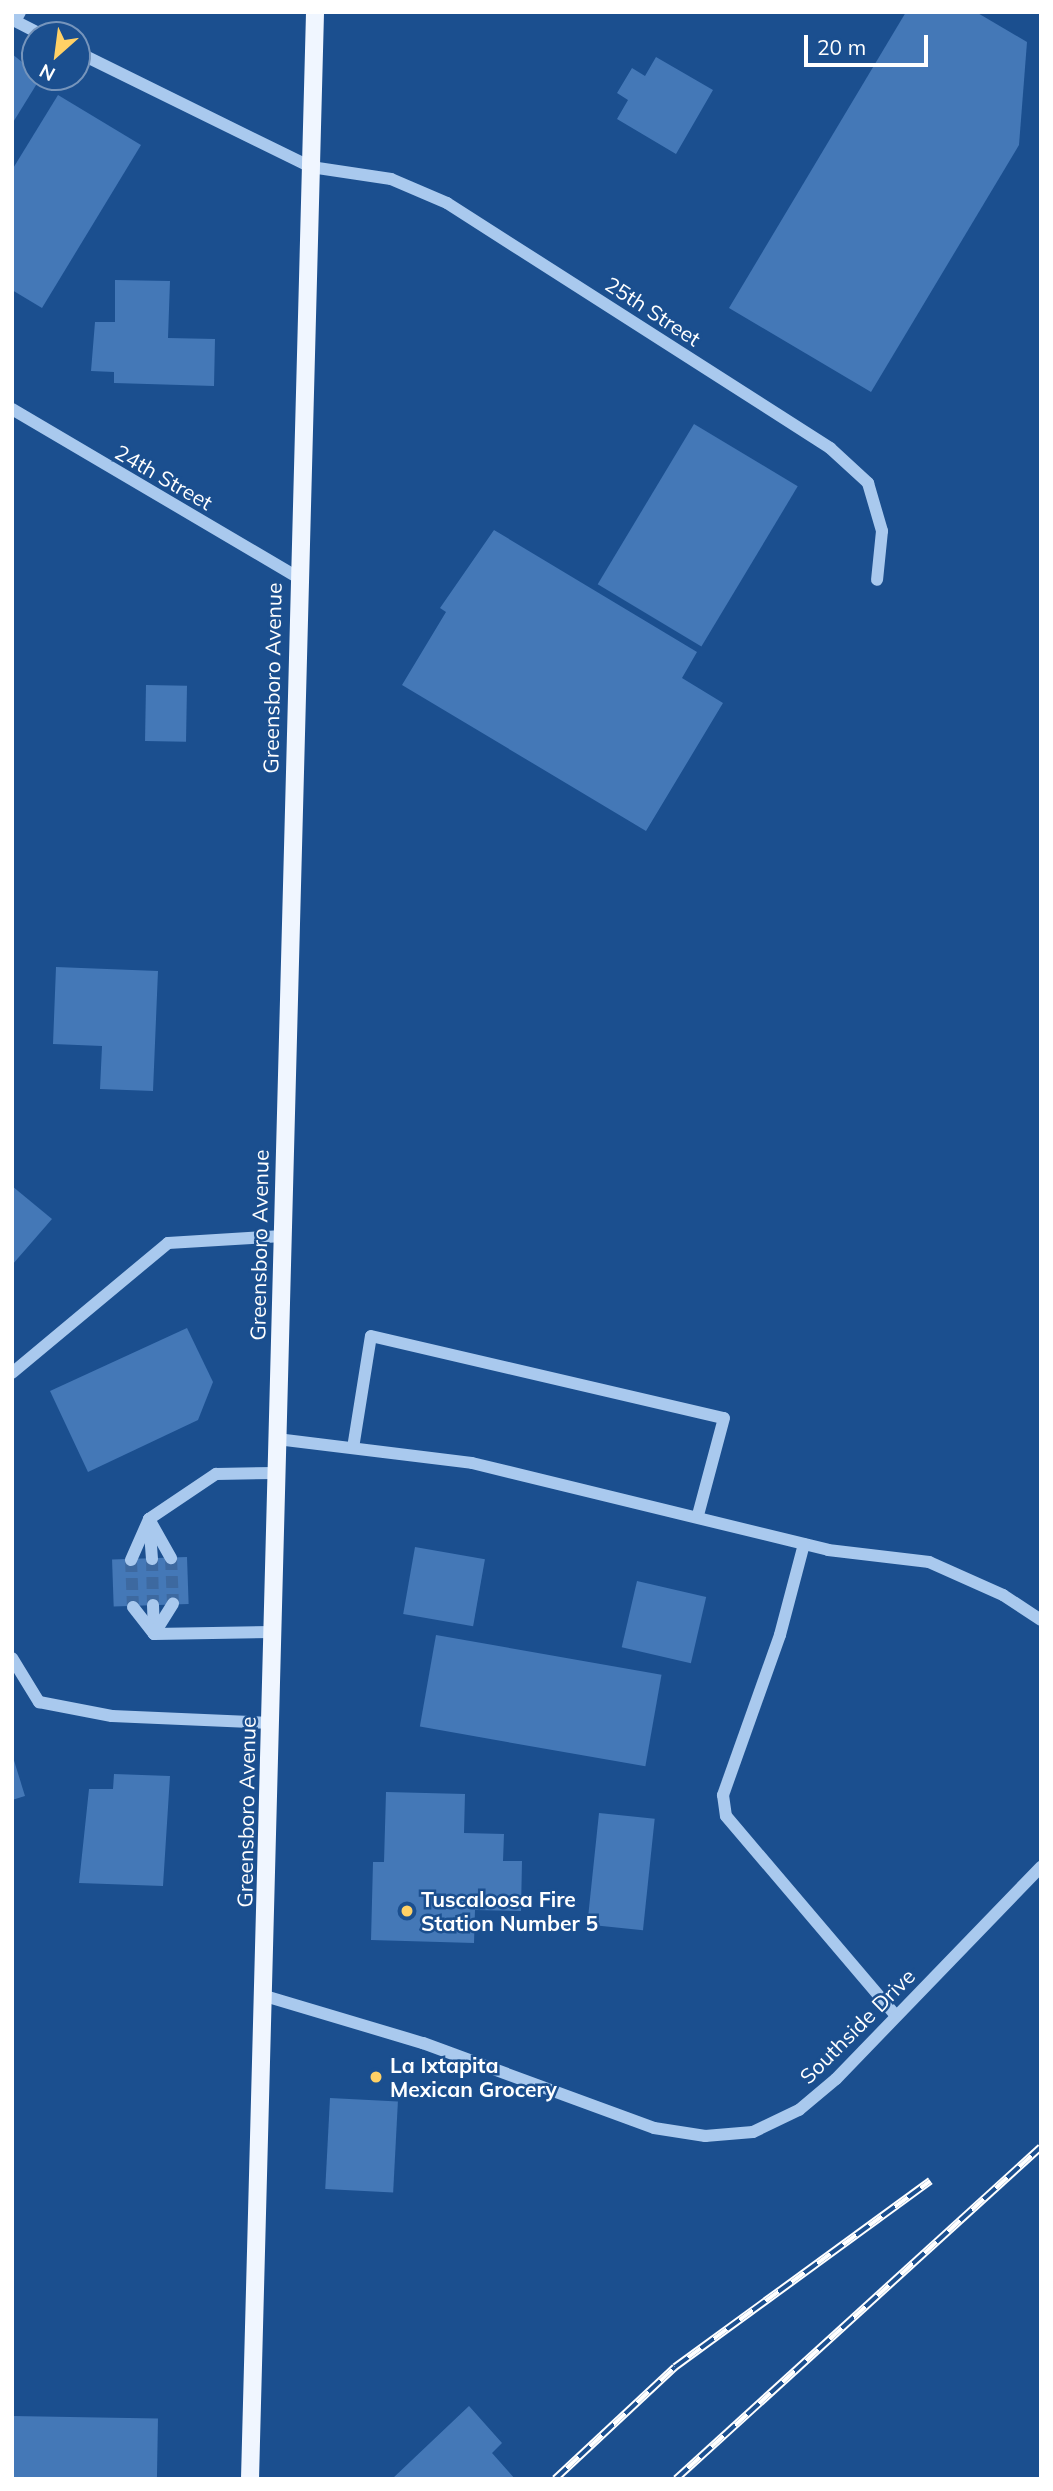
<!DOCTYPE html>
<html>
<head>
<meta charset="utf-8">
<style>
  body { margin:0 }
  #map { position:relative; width:1053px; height:2491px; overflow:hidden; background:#1b4f8f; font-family:Mulish,sans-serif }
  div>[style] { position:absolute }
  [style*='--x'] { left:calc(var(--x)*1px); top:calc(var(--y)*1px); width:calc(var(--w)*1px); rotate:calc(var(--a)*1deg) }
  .building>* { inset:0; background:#4478b7; transform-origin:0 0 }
  .minor-tunnel>* { height:12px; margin-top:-6px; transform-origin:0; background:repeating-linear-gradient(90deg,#3d69a0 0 12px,transparent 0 18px) }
  .minor>* { height:12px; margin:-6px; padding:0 6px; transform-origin:6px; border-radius:6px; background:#a9c9ee }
  .major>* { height:18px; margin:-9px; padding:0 9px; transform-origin:9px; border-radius:9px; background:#f0f6ff }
  .rail>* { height:8px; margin-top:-4px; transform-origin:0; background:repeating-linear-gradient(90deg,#1b4f8f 0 16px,#fff 0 32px); box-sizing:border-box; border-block:2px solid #fff }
  .dots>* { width:19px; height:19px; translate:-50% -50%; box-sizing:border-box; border:4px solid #1b4f8f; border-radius:50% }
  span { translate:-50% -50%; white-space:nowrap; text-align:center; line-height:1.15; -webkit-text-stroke:5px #1b4f8f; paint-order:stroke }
  .street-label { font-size:21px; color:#fff }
  .poi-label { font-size:21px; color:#fff; font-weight:700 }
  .left { translate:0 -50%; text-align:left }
  .frame { position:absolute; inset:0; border:14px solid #fff; pointer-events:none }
  .north { position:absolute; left:21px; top:21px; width:70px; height:70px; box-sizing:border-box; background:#1b4f8f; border:2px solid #7695bc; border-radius:50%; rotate:208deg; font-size:19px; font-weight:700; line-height:28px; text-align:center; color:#fff }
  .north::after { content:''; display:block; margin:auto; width:24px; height:32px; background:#ffd166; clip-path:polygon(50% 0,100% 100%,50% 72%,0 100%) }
  .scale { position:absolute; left:804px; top:35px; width:124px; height:32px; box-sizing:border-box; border:4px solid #fff; border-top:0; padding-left:9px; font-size:21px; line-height:24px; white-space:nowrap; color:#fff; -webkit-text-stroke:5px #1b4f8f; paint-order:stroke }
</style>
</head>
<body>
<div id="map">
  <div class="building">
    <i style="clip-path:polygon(906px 12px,976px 12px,1027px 42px,1019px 145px,871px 392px,729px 308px)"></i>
    <i style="clip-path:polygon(12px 54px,41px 77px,12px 124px)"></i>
    <i style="clip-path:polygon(656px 57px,713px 90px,676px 154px,617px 119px,628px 100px,617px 93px,632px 68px,645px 76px)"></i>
    <i style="clip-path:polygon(58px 95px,141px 145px,42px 308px,12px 290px,12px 170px)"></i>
    <i style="clip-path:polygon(115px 280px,170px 281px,168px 338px,215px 339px,214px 386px,114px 383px,114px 372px,91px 371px,95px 322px,115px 322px)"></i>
    <i style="left:694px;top:424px;width:121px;height:187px;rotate:31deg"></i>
    <i style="clip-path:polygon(494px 530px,697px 652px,682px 678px,723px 703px,646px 831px,402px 685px,446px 612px,440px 608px)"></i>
    <i style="left:146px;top:685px;width:41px;height:56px;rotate:1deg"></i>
    <i style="clip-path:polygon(56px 967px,158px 971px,153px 1091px,100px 1089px,102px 1046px,53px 1044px)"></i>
    <i style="clip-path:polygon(12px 1186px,52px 1219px,12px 1265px)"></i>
    <i style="clip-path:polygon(187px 1328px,213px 1382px,198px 1420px,88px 1472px,50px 1391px)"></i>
    <i style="left:415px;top:1547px;width:71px;height:68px;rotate:10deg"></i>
    <i style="left:187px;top:1557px;width:47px;height:75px;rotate:88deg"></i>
    <i style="left:637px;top:1581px;width:71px;height:68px;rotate:13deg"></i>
    <i style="left:436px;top:1635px;width:229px;height:93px;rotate:10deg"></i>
    <i style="clip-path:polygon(12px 1754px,25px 1796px,12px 1800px)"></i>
    <i style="clip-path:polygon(114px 1774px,170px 1776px,163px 1886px,79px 1883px,89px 1789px,113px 1789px)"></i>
    <i style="clip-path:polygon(386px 1792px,465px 1794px,464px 1833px,504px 1834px,503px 1861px,522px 1861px,521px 1911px,475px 1910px,474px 1943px,371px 1940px,373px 1862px,384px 1862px)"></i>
    <i style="left:599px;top:1813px;width:56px;height:112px;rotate:6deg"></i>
    <i style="left:330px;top:2098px;width:68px;height:91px;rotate:3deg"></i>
    <i style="clip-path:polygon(469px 2406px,502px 2443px,492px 2453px,515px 2479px,392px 2479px)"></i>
    <i style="left:12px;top:2416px;width:146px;height:63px;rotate:1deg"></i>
  </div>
  <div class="minor-tunnel">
    <i style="--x:171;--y:1558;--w:46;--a:87.5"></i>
    <i style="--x:152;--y:1559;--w:46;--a:88.8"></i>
    <i style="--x:131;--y:1560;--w:47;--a:87.6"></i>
  </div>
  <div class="minor">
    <i style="--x:20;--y:12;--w:10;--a:119"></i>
    <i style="--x:15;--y:21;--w:31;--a:27"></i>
    <i style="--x:77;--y:52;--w:261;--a:26.2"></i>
    <i style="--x:311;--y:167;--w:81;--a:8.5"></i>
    <i style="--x:391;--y:179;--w:61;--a:23.2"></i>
    <i style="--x:447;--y:203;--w:455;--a:32.6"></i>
    <i style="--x:830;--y:448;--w:52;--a:42.6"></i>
    <i style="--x:868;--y:483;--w:50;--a:73.7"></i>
    <i style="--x:882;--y:531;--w:49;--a:95.8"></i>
    <i style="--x:12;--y:409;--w:331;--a:30.5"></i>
    <i style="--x:12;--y:1373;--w:203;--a:-39.8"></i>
    <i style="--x:168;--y:1243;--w:114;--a:-3.5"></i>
    <i style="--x:277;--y:1439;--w:196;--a:7"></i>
    <i style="--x:472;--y:1463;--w:366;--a:13.7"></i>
    <i style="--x:828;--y:1550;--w:102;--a:6.8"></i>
    <i style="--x:929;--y:1562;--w:81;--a:24"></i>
    <i style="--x:1003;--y:1595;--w:45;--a:33.3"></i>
    <i style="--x:353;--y:1448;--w:113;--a:-80.9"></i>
    <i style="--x:371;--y:1336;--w:362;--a:13.1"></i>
    <i style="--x:724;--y:1418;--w:100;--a:105"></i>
    <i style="--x:804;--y:1544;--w:94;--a:104.8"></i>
    <i style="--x:780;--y:1635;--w:170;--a:109.6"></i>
    <i style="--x:723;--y:1795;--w:21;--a:82"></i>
    <i style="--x:726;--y:1816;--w:262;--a:49.6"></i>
    <i style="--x:152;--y:1559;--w:40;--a:-94.3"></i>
    <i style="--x:149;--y:1519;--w:45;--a:60.6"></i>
    <i style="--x:131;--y:1560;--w:45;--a:-66.3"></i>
    <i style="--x:149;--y:1519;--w:81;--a:-33.9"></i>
    <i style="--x:216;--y:1474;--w:60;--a:-1"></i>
    <i style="--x:153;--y:1605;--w:29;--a:88"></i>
    <i style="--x:154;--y:1634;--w:119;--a:-1"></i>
    <i style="--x:133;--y:1607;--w:34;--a:52"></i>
    <i style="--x:154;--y:1634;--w:36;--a:-58"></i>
    <i style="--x:12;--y:1658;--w:52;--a:58.5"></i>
    <i style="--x:39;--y:1702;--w:74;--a:10.9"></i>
    <i style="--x:112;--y:1716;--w:159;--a:2.5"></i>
    <i style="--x:265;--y:1996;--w:165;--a:16.6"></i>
    <i style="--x:423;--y:2043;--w:246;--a:20.2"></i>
    <i style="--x:654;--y:2128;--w:52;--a:8.9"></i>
    <i style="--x:705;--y:2136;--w:48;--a:-4.8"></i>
    <i style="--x:753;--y:2132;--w:51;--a:-25.6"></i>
    <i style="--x:799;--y:2110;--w:48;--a:-40"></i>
    <i style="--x:836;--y:2079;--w:295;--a:-46"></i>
  </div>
  <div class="major">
    <i style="--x:250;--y:2479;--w:2468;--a:-88.49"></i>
  </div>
  <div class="rail">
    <i style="--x:555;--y:2479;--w:164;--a:-43"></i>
    <i style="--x:675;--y:2367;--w:316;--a:-36.1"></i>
    <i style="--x:676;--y:2479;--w:493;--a:-42.3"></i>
  </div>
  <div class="dots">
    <i style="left:407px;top:1911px;background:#ffd166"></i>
    <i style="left:376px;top:2077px;background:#ffd166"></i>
  </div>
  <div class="street-label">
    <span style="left:653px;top:311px;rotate:33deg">25th Street</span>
    <span style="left:164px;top:477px;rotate:30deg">24th Street</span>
    <span style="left:272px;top:678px;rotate:-89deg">Greensboro Avenue</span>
    <span style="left:259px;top:1245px;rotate:-89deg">Greensboro Avenue</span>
    <span style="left:246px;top:1812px;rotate:-89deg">Greensboro Avenue</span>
    <span style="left:857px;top:2026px;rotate:-45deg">Southside Drive</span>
  </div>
  <div class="poi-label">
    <span class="left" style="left:421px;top:1911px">Tuscaloosa Fire<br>Station Number 5</span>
    <span class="left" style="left:390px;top:2077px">La Ixtapita<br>Mexican Grocery</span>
  </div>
  <div class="frame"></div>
  <div class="north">N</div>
  <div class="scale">20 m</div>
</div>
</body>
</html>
